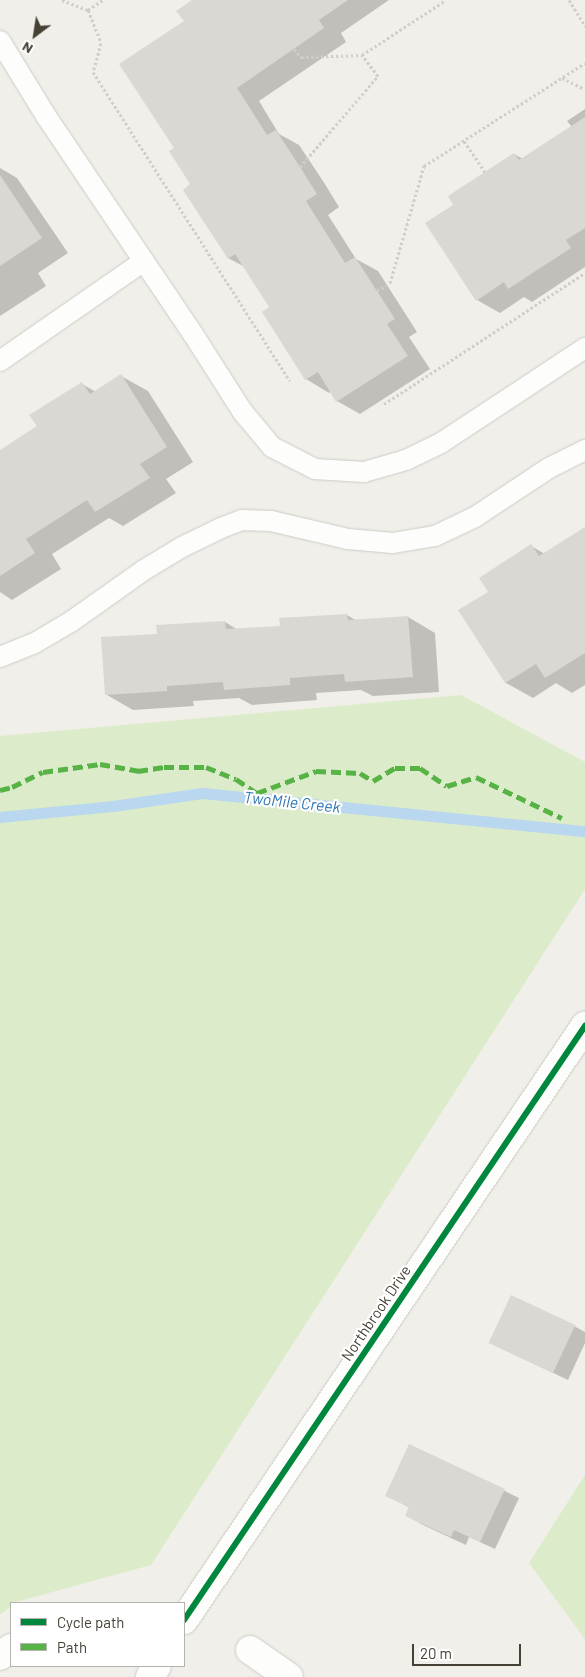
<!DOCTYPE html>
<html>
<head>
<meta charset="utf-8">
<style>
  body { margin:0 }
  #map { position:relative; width:585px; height:1677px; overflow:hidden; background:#f0efe9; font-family:Barlow,sans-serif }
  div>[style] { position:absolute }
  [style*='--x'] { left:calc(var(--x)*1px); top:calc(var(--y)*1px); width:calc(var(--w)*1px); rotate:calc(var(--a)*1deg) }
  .green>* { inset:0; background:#dcebc9 }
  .shadow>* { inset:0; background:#0003 }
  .stream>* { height:11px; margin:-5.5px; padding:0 5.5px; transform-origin:5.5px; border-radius:5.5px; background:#b9d7ee }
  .building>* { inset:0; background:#dad8d2; transform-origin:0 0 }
  .path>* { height:3px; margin-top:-1.5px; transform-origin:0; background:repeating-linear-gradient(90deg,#d1ceca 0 2.5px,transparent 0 5px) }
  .roads { filter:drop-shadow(0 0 1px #ceccc7) drop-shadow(0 0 1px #ceccc7) }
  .service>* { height:20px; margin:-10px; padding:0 10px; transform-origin:10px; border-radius:10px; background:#fdfdfc }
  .minor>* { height:28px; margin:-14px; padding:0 14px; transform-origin:14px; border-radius:14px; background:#fdfdfc }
  .quiet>* { height:5px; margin-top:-2.5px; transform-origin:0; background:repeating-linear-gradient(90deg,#57b346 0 10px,transparent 0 15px) }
  .cycleway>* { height:6px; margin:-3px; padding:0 3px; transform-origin:3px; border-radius:3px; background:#00873e }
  span { translate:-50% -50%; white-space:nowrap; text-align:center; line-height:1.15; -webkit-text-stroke:4.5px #fff; paint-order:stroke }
  .street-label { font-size:15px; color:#464035 }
  .water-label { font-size:16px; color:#2f75b1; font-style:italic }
  .legend { position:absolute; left:10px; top:1602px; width:175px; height:65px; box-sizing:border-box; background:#fff; border:1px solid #b5b3ae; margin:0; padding:6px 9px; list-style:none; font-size:15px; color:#464035 }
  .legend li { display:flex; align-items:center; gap:10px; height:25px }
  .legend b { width:25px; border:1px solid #b5b3ae }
  .north { position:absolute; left:10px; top:10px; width:50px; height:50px; -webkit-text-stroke:4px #fff; paint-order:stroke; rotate:211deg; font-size:14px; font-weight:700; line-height:20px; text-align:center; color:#464035 }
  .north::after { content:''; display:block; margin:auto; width:18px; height:22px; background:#464035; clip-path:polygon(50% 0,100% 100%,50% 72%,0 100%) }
  .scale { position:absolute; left:412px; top:1644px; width:109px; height:22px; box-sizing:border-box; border:2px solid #464035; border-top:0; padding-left:6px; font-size:15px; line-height:18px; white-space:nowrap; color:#464035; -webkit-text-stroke:4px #fff; paint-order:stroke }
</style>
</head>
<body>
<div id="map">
  <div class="green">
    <i style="clip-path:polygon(461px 695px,585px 762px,585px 889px,151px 1565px,23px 1600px,11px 1603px,11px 1607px,0 1614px,0 736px)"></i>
    <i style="clip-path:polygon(585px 1475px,585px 1639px,529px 1563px)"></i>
  </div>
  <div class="shadow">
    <i style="clip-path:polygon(195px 0,389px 0,341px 33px,346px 42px,259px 101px,279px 134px,299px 145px,323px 181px,339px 207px,328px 215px,356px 259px,378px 271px,417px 332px,409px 337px,430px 369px,360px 414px,337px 401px,331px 391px,329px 393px,306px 379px,263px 312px,271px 307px,245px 267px,228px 258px,176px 148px,185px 22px)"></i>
    <i style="clip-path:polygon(585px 109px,585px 267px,532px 302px,524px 297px,500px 313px,477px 300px,455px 205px,514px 154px,523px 159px,572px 127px,567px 121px)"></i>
    <i style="clip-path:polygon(0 168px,17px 178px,68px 253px,38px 273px,46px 286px,0 316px)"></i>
    <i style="clip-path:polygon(121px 376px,148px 391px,193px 462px,166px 479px,176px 493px,123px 526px,109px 518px,52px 554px,61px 569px,12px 600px,0 592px,0 451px,38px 427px,82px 384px,96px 392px)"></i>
    <i style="clip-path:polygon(585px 529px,585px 685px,572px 693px,556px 683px,533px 698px,506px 683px,460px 611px,490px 592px,531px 546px,545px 554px)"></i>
    <i style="clip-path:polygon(347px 615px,357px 621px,408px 617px,435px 633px,439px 692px,373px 696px,361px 690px,316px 693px,317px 700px,252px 705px,239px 698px,193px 701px,194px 706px,133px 710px,107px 695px,158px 635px,225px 622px,238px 630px,281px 627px)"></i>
    <i style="clip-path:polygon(574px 1326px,585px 1332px,585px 1343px,568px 1380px,505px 1350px)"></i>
    <i style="clip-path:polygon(410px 1445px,519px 1498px,495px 1549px,469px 1537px,466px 1545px,421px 1524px,407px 1515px,410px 1508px,386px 1495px)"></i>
  </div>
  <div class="stream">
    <i style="--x:0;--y:817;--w:114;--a:-5.6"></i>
    <i style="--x:113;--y:806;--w:90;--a:-8.3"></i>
    <i style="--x:202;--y:793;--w:385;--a:5.7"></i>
  </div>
  <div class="building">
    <i style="clip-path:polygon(192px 0,348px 0,319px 20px,324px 28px,237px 88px,267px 135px,276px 130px,300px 167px,317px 194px,306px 201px,345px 263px,355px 257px,395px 319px,387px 324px,408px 356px,336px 402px,318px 372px,305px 380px,262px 312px,269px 307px,235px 254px,228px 259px,183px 190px,190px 184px,169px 151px,174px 148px,119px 64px,184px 21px,176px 11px)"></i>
    <i style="clip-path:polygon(585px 117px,585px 228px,566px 240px,571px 248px,508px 289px,504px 282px,476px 301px,425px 223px,453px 205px,448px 196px,514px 153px,519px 160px)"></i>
    <i style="clip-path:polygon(0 175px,42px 238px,0 266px)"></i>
    <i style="clip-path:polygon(121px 374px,167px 447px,140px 464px,150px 478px,95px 512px,87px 500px,26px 539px,35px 553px,0 576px,0 450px,37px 426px,29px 415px,82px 382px,90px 394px)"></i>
    <i style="clip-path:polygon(585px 527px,585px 653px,545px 678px,536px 664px,505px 683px,458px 610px,488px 592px,479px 578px,531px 544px,539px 556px)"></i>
    <i style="clip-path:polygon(347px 614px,348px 620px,408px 616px,413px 677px,345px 682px,344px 674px,290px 678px,290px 685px,224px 690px,223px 682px,167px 686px,167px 691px,105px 695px,101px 637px,157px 634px,156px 625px,225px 621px,226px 629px,280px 626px,279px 618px)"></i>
    <i style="left:511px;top:1295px;width:71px;height:53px;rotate:25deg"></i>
    <i style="clip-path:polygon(409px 1444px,505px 1489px,480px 1542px,454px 1530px,451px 1537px,405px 1516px,409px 1507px,385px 1496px)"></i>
  </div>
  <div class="path">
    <i style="--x:62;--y:0;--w:28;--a:21"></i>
    <i style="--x:88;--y:10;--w:35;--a:68"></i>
    <i style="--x:101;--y:43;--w:30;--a:105"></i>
    <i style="--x:93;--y:72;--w:366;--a:57.5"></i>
    <i style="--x:569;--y:0;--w:31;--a:58"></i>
    <i style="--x:88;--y:10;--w:18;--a:-34"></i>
    <i style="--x:294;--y:49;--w:11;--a:49"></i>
    <i style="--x:301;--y:57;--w:61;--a:-1.9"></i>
    <i style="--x:562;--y:78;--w:25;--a:26"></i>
    <i style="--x:464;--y:141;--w:37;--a:56"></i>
    <i style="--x:300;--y:167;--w:120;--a:-49.4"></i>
    <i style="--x:378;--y:76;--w:26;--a:-127"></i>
    <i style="--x:362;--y:55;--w:100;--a:-33.2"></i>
    <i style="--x:377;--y:291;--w:15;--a:-32"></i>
    <i style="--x:390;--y:283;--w:122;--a:-73.8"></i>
    <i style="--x:424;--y:166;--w:191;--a:-32.6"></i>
    <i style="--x:384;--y:404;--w:240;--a:-33.1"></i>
  </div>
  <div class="roads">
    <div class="service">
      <i style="--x:0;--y:41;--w:88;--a:58.5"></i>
      <i style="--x:46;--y:116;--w:263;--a:56"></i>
      <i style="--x:193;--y:334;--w:91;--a:57.5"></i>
      <i style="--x:242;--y:411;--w:47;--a:50.2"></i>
      <i style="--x:272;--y:447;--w:48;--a:27.1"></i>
      <i style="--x:315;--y:469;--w:49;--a:3.5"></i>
      <i style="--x:364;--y:472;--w:44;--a:-15.9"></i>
      <i style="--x:406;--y:460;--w:39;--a:-26"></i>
      <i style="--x:441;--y:443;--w:173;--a:-33.4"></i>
      <i style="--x:0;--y:361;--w:175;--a:-34.8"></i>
      <i style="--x:0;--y:657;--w:35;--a:-22"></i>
      <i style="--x:33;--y:644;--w:45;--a:-30.5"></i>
      <i style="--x:72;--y:621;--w:88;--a:-35.3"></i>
      <i style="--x:144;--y:570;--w:44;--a:-31.2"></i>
      <i style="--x:182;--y:547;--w:43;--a:-26"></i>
      <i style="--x:221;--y:528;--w:22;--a:-21"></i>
      <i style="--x:242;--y:520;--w:29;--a:2"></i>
      <i style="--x:271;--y:521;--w:79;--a:13.2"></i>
      <i style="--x:348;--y:539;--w:45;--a:5.1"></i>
      <i style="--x:393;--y:543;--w:43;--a:-9.5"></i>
      <i style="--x:435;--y:536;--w:44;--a:-25.4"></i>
      <i style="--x:475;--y:517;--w:89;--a:-33.5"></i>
      <i style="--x:549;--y:468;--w:40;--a:-26.6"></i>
    </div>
    <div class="minor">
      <i style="--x:184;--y:1620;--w:717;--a:-55.98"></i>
      <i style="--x:250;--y:1650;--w:47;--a:34.7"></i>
      <i style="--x:0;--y:1656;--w:14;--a:-36"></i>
      <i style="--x:150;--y:1677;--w:13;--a:-58"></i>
    </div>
  </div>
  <div class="quiet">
    <i style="--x:0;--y:790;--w:12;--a:-14"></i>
    <i style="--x:12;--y:787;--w:34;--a:-26"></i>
    <i style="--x:43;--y:772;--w:58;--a:-8"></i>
    <i style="--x:100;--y:764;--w:39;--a:10"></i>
    <i style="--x:138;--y:771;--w:26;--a:-9"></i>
    <i style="--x:164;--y:767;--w:42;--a:0"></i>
    <i style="--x:206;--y:767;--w:32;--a:22"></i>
    <i style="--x:236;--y:779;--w:25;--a:34"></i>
    <i style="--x:257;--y:793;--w:63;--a:-20.4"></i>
    <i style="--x:316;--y:771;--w:44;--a:2.6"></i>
    <i style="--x:360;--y:773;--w:15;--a:32"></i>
    <i style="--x:373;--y:781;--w:26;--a:-31"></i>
    <i style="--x:395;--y:768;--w:25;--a:0"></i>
    <i style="--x:420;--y:768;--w:32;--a:34"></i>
    <i style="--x:447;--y:786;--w:30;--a:-17"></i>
    <i style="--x:476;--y:777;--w:95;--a:25.5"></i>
  </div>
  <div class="cycleway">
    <i style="--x:184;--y:1620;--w:717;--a:-55.98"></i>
  </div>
  <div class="street-label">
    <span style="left:376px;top:1313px;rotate:-56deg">Northbrook Drive</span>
  </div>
  <div class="water-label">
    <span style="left:292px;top:802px;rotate:6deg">TwoMile Creek</span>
  </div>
  <ul class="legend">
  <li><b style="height:6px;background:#00873e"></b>Cycle path</li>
  <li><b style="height:6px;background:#57b346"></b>Path</li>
  </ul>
  <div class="north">N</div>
  <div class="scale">20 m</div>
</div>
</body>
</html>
